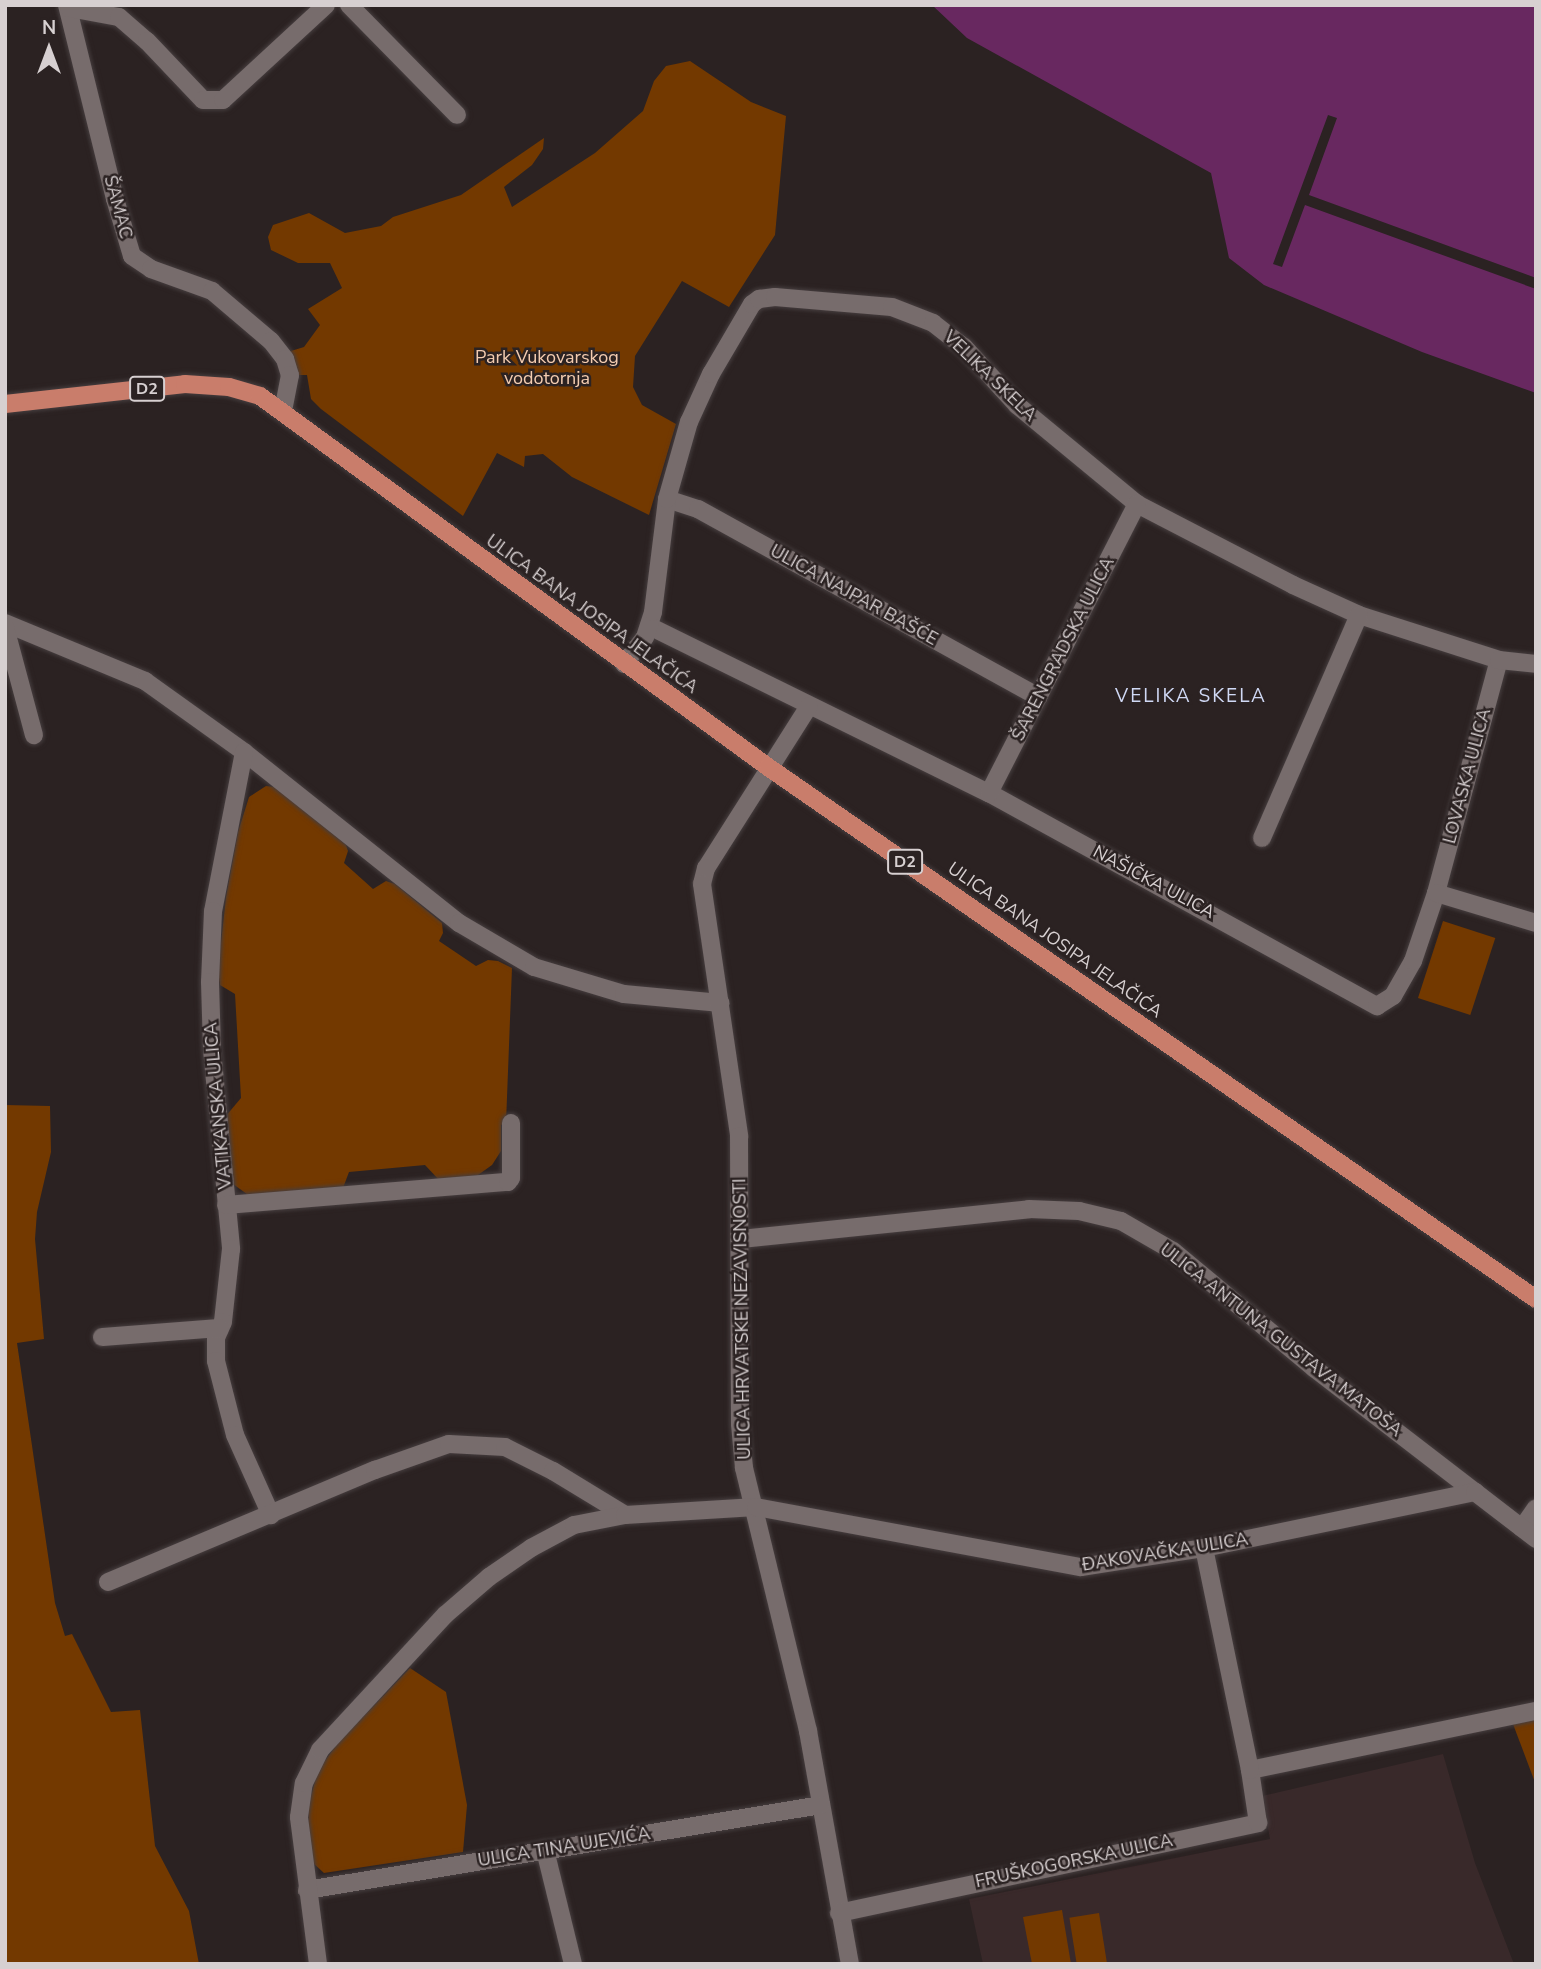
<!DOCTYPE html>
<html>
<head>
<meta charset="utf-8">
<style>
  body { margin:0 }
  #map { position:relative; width:1541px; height:1969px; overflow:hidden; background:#2b2222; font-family:"Nunito Sans",sans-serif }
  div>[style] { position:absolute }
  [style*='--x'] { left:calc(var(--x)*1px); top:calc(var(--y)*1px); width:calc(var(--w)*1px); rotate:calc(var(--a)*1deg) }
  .built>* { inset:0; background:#39292a }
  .green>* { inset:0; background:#733900; transform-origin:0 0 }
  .water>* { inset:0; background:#682860 }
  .pier>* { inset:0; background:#2b2222 }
  .roads { filter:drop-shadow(0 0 2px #463e3f) drop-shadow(0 0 2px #463e3f) }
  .minor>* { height:18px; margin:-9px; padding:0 9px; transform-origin:9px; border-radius:9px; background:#776c6c }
  .major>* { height:18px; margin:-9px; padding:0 9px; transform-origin:9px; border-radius:9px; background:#c97d6b }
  span { translate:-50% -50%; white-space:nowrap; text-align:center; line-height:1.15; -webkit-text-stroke:5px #2b2222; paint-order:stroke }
  .shield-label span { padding:2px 5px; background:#2b2222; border:2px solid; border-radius:5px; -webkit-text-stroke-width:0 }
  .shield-label { font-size:16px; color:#d7d0d1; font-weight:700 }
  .street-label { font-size:18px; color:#d7d0d1 }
  .park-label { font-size:18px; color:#f4ccb0 }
  .neighbourhood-label { font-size:19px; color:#d0d9f5; letter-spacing:2px }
  .frame { position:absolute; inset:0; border:7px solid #d7d0d1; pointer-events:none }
  .north { position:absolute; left:14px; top:14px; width:70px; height:70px; -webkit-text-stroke:5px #2b2222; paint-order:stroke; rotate:0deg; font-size:19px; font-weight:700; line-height:28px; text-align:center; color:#d7d0d1 }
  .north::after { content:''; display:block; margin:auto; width:24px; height:32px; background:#d7d0d1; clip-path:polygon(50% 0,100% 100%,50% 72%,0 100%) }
</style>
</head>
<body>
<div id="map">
  <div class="built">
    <i style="clip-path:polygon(1443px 1754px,1475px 1863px,1514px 1964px,983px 1964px,969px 1899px,1270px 1839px,1262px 1796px)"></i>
  </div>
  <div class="green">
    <i style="clip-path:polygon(690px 61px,751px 102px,786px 116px,775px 235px,729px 307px,682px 281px,635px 356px,633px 387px,642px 405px,676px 424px,649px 515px,572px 477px,543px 454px,525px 456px,524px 467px,497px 453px,463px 516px,321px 409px,311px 399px,307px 375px,290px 375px,281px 354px,304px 347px,320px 325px,308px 309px,342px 288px,330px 263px,298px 263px,271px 250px,268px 237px,273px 225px,309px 213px,345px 233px,381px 226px,393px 217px,461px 195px,544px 138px,543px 149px,532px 165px,504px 187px,512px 207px,595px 153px,643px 111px,654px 81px,666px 66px)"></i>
    <i style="clip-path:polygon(266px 786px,275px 787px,346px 845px,348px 851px,344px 863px,373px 889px,386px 881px,395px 884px,442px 923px,443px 933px,439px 941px,476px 966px,488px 960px,498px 961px,512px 968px,506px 1123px,501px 1125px,501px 1151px,492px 1165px,478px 1175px,440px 1181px,425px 1165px,349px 1172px,343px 1188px,251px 1197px,233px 1184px,225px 1117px,241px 1098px,235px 994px,220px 985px,218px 970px,226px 897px,238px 832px,249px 797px)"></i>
    <i style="left:1443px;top:921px;width:55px;height:81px;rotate:18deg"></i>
    <i style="clip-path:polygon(5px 1105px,50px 1106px,51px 1152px,37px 1212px,35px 1239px,44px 1339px,17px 1343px,55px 1603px,65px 1636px,72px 1634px,111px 1712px,140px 1710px,155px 1846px,189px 1911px,199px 1964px,5px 1964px)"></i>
    <i style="clip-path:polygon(410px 1668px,446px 1692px,467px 1805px,463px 1852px,324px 1873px,313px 1863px,308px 1831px,309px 1804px,318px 1770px,338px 1743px)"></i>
    <i style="clip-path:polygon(1536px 1718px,1536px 1785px,1513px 1724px)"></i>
    <i style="clip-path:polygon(1062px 1910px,1071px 1964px,1032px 1964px,1023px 1917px)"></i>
    <i style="left:1099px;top:1913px;width:52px;height:30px;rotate:81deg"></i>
  </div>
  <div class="water">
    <i style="clip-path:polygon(932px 5px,1536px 5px,1536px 393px,1422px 352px,1264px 285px,1229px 258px,1211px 173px,967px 38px)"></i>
  </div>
  <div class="pier">
    <i style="clip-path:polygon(1328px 115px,1337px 118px,1309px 195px,1536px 278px,1536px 289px,1305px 205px,1282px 267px,1273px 264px)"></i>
  </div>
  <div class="roads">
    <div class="minor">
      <i style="--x:67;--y:5;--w:200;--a:76.1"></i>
      <i style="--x:115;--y:199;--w:59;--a:73.4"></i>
      <i style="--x:132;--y:256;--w:23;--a:34"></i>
      <i style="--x:151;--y:269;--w:65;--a:19.8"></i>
      <i style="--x:212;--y:291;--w:77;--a:40.3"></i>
      <i style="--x:271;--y:341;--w:23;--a:52"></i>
      <i style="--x:285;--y:359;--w:17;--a:73"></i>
      <i style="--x:290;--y:375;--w:38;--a:101"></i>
      <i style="--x:349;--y:5;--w:154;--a:45.5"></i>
      <i style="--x:69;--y:8;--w:51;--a:10.2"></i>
      <i style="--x:119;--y:17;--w:37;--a:41"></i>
      <i style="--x:147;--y:41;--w:81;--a:46.5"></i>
      <i style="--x:203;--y:100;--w:20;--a:0"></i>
      <i style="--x:223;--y:100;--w:140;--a:-42.7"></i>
      <i style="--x:667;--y:499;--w:33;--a:18"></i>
      <i style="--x:698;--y:509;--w:389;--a:28.9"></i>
      <i style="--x:5;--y:623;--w:152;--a:22.5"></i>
      <i style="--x:145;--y:681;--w:122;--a:35.6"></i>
      <i style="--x:244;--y:752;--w:275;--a:38.5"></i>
      <i style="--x:459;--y:923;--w:87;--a:30.4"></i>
      <i style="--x:534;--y:967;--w:94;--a:16.7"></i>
      <i style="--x:624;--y:994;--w:97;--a:5.3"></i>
      <i style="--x:649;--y:626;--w:379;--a:26.2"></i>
      <i style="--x:989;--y:793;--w:443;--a:28.8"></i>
      <i style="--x:1377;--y:1006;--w:19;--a:-32"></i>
      <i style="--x:1393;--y:996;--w:40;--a:-60.3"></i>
      <i style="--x:1413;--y:961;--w:72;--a:-71.3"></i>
      <i style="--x:1436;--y:893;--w:241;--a:-74.9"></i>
      <i style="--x:5;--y:627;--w:112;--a:75"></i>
      <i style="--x:624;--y:664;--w:34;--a:-52"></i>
      <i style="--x:645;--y:637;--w:26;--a:-72"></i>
      <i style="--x:653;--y:612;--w:114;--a:-82.9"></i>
      <i style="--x:667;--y:499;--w:80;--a:-74.1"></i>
      <i style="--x:689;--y:422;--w:53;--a:-65.4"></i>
      <i style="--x:711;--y:374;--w:81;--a:-59.6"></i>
      <i style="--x:752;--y:304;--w:9;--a:-36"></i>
      <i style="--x:759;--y:299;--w:16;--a:-7"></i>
      <i style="--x:775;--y:297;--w:117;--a:4.9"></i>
      <i style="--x:892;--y:307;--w:44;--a:21.3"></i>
      <i style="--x:933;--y:323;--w:39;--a:38"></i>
      <i style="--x:964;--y:347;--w:79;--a:47.6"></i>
      <i style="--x:1017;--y:405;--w:156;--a:39.5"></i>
      <i style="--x:1137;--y:504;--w:176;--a:27.4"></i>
      <i style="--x:1293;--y:585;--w:72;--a:24.4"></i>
      <i style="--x:1359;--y:615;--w:147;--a:17.8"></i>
      <i style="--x:1499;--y:660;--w:37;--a:6"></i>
      <i style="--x:809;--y:706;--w:192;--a:122.4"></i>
      <i style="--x:706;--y:868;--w:16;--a:104"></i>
      <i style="--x:702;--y:884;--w:255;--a:81.6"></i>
      <i style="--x:739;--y:1136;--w:288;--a:89.8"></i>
      <i style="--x:740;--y:1424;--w:44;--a:84.8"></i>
      <i style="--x:744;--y:1468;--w:271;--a:76.3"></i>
      <i style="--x:808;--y:1731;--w:237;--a:79.8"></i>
      <i style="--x:244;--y:752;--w:162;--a:101"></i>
      <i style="--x:213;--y:911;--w:71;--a:92.4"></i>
      <i style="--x:210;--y:982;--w:68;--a:88.3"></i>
      <i style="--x:212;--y:1050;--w:200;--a:84.5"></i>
      <i style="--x:231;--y:1249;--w:73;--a:96.3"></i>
      <i style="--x:223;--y:1322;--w:17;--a:114"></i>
      <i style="--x:216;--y:1338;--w:23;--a:90"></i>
      <i style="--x:216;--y:1361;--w:76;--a:75.6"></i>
      <i style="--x:235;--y:1435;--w:88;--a:65.8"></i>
      <i style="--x:989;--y:793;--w:325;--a:-62.9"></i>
      <i style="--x:1262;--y:838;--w:243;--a:-66.5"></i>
      <i style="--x:1436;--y:893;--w:104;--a:16.7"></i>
      <i style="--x:226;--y:1205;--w:283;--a:-4.7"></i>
      <i style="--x:508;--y:1182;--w:5;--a:-53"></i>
      <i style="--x:511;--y:1178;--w:55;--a:-90"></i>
      <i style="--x:741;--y:1239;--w:290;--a:-5.9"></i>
      <i style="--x:1029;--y:1209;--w:50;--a:2.3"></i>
      <i style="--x:1079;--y:1211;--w:43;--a:13.4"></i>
      <i style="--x:1121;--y:1221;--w:60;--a:30"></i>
      <i style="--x:1173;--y:1251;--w:183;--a:39.7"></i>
      <i style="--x:1314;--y:1368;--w:203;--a:37.6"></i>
      <i style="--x:102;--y:1337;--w:118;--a:-4.4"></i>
      <i style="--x:1522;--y:1528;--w:24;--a:-55"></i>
      <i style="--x:108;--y:1582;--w:290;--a:-22.8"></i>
      <i style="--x:375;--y:1470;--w:78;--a:-19.4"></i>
      <i style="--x:449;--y:1444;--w:56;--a:3.1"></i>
      <i style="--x:505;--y:1447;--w:54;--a:26.6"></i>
      <i style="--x:553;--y:1471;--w:84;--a:31.4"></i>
      <i style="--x:1250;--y:1770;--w:292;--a:-11.7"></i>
      <i style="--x:545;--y:1850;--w:117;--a:76.2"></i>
      <i style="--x:307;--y:1890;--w:521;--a:-9.39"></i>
      <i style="--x:839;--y:1913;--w:429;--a:-12.1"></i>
      <i style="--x:1258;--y:1823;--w:54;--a:-98.6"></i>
      <i style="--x:1250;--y:1770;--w:227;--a:-101.7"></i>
      <i style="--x:318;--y:1964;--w:148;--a:-97.4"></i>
      <i style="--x:299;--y:1817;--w:34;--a:-82"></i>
      <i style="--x:304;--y:1783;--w:37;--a:-64"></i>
      <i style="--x:320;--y:1750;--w:184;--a:-47.2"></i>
      <i style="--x:445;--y:1615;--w:58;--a:-40.8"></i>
      <i style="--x:489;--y:1577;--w:51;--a:-34.6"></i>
      <i style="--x:531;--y:1548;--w:49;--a:-28.1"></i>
      <i style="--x:574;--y:1525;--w:52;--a:-11.1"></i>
      <i style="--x:625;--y:1515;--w:131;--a:-3.5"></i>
      <i style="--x:756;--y:1507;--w:330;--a:10.5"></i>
      <i style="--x:1081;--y:1567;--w:124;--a:-8.8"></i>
      <i style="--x:1204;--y:1548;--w:277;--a:-11.7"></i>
      <i style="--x:1475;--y:1492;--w:77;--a:37.6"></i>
    </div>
    <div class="major">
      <i style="--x:5;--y:404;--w:181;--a:-6.3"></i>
      <i style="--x:185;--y:384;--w:44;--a:3.9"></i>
      <i style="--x:229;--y:387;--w:32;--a:16"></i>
      <i style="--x:260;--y:396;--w:629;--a:36.14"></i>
      <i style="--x:768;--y:767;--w:934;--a:34.71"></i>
    </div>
  </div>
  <div class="shield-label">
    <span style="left:147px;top:389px">D2</span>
    <span style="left:905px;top:862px">D2</span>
  </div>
  <div class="street-label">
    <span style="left:118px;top:207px;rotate:75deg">ŠAMAC</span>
    <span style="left:990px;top:376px;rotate:44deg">VELIKA SKELA</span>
    <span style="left:854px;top:595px;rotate:29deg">ULICA NAJPAR BAŠĆE</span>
    <span style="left:592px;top:614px;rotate:36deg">ULICA BANA JOSIPA JELAČIĆA</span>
    <span style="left:1063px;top:649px;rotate:-63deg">ŠARENGRADSKA ULICA</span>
    <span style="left:1467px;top:776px;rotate:-75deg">LOVASKA ULICA</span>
    <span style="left:1154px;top:882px;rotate:28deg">NAŠIČKA ULICA</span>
    <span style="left:1055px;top:940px;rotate:35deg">ULICA BANA JOSIPA JELAČIĆA</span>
    <span style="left:218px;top:1106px;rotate:-95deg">VATIKANSKA ULICA</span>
    <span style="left:742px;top:1319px;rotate:-91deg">ULICA HRVATSKE NEZAVISNOSTI</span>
    <span style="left:1281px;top:1340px;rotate:38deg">ULICA ANTUNA GUSTAVA MATOŠA</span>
    <span style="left:1165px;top:1552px;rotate:-9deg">ĐAKOVAČKA ULICA</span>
    <span style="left:564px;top:1847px;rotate:-9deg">ULICA TINA UJEVIĆA</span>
    <span style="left:1074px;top:1861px;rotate:-12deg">FRUŠKOGORSKA ULICA</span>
  </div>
  <div class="park-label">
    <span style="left:547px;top:368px">Park Vukovarskog<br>vodotornja</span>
  </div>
  <div class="neighbourhood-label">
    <span style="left:1191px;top:697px">VELIKA SKELA</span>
  </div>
  <div class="frame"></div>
  <div class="north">N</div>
</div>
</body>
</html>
